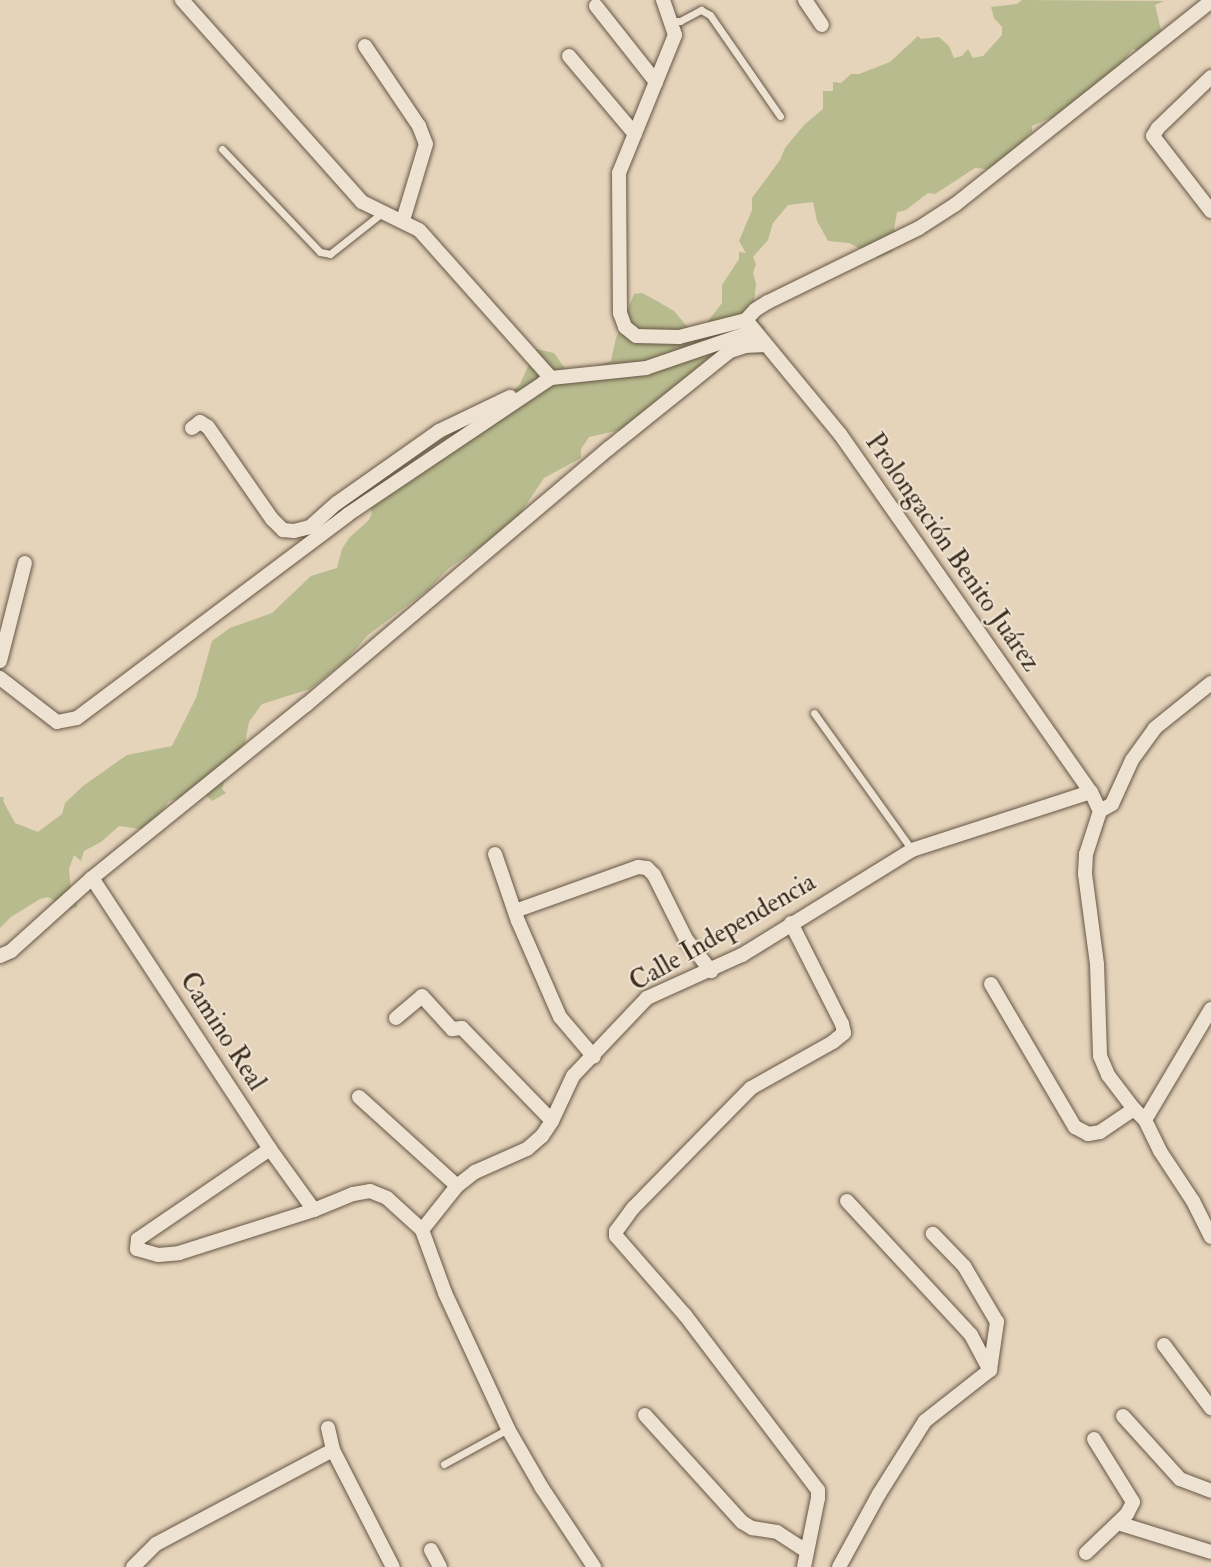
<!DOCTYPE html>
<html>
<head>
<meta charset="utf-8">
<style>
  body { margin:0 }
  #map { position:relative; width:1211px; height:1567px; overflow:hidden; background:#e5d3ba; font-family:"IM FELL Double Pica",serif }
  div>[style] { position:absolute }
  [style*='--x'] { left:calc(var(--x)*1px); top:calc(var(--y)*1px); width:calc(var(--w)*1px); rotate:calc(var(--a)*1deg) }
  .green>* { inset:0; background:#b7bb8d }
  .roads { filter:drop-shadow(0 0 2px #665645) drop-shadow(0 0 2px #665645) }
  .service>* { height:7px; margin:-3.5px; padding:0 3.5px; transform-origin:3.5px; border-radius:3.5px; background:#eee2d2 }
  .minor>* { height:14px; margin:-7px; padding:0 7px; transform-origin:7px; border-radius:7px; background:#eee2d2 }
  span { translate:-50% -50%; white-space:nowrap; text-align:center; line-height:1.15; -webkit-text-stroke:4.5px #eee2d2; paint-order:stroke }
  .street-label { font-size:26px; color:#3b2c1e }
</style>
</head>
<body>
<div id="map">
  <div class="green">
    <i style="clip-path:polygon(1022px 0,1164px 1px,1155px 5px,1161px 30px,1156px 41px,1142px 53px,1133px 49px,1117px 68px,1056px 123px,1050px 118px,1032px 126px,1032px 132px,1008px 155px,987px 169px,975px 168px,935px 194px,928px 193px,906px 210px,897px 212px,894px 229px,900px 236px,892px 252px,878px 258px,849px 243px,828px 241px,817px 221px,813px 202px,788px 205px,773px 223px,768px 240px,753px 257px,756px 264px,753px 273px,756px 284px,753px 310px,757px 320px,766px 328px,759px 334px,768px 351px,764px 355px,744px 353px,730px 357px,634px 427px,589px 437px,581px 449px,581px 458px,544px 478px,512px 526px,449px 568px,429px 589px,368px 635px,345px 661px,310px 689px,262px 704px,249px 722px,245px 743px,230px 766px,222px 789px,226px 793px,212px 801px,204px 793px,169px 801px,148px 830px,119px 826px,101px 842px,84px 851px,81px 861px,74px 855px,69px 869px,71px 892px,77px 898px,77px 907px,70px 909px,48px 897px,40px 899px,11px 917px,0 928px,0 797px,4px 797px,3px 801px,15px 823px,38px 832px,62px 814px,65px 803px,83px 786px,127px 755px,172px 746px,196px 698px,212px 641px,230px 628px,272px 613px,311px 576px,337px 568px,342px 549px,349px 538px,369px 520px,372px 513px,369px 503px,382px 478px,378px 474px,499px 403px,520px 384px,536px 349px,554px 353px,564px 367px,572px 372px,577px 368px,584px 370px,611px 361px,616px 338px,634px 294px,642px 293px,657px 301px,674px 311px,690px 330px,701px 330px,722px 303px,722px 285px,739px 259px,739px 252px,746px 253px,739px 241px,752px 210px,752px 198px,780px 160px,785px 148px,804px 125px,823px 109px,823px 91px,833px 91px,833px 82px,841px 83px,851px 74px,859px 74px,890px 62px,918px 36px,921px 39px,939px 37px,949px 46px,954px 58px,962px 56px,968px 49px,973px 58px,983px 56px,1002px 35px,1002px 27px,994px 18px,991px 7px,1017px 4px)"></i>
  </div>
  <div class="roads">
    <div class="service">
      <i style="--x:670;--y:21;--w:10;--a:0"></i>
      <i style="--x:680;--y:21;--w:24;--a:-28"></i>
      <i style="--x:701;--y:10;--w:10;--a:29"></i>
      <i style="--x:710;--y:15;--w:123;--a:55.3"></i>
      <i style="--x:222;--y:149;--w:142;--a:46.4"></i>
      <i style="--x:320;--y:252;--w:10;--a:11"></i>
      <i style="--x:330;--y:254;--w:66;--a:-38.3"></i>
      <i style="--x:814;--y:713;--w:168;--a:54.4"></i>
      <i style="--x:444;--y:1464;--w:73;--a:-28.7"></i>
    </div>
    <div class="minor">
      <i style="--x:663;--y:0;--w:37;--a:71"></i>
      <i style="--x:675;--y:35;--w:149;--a:112.1"></i>
      <i style="--x:619;--y:173;--w:140;--a:89.6"></i>
      <i style="--x:620;--y:313;--w:15;--a:70"></i>
      <i style="--x:625;--y:327;--w:14;--a:39"></i>
      <i style="--x:636;--y:336;--w:43;--a:1.3"></i>
      <i style="--x:679;--y:337;--w:69;--a:-14.2"></i>
      <i style="--x:746;--y:320;--w:148;--a:50.5"></i>
      <i style="--x:840;--y:434;--w:437;--a:55"></i>
      <i style="--x:1091;--y:792;--w:21;--a:65"></i>
      <i style="--x:805;--y:0;--w:30;--a:56"></i>
      <i style="--x:596;--y:6;--w:97;--a:51.7"></i>
      <i style="--x:365;--y:46;--w:97;--a:56"></i>
      <i style="--x:419;--y:126;--w:19;--a:69"></i>
      <i style="--x:426;--y:144;--w:79;--a:106.8"></i>
      <i style="--x:569;--y:56;--w:102;--a:49.8"></i>
      <i style="--x:1211;--y:77;--w:74;--a:136.1"></i>
      <i style="--x:1158;--y:128;--w:9;--a:122"></i>
      <i style="--x:1153;--y:136;--w:95;--a:52.3"></i>
      <i style="--x:746;--y:320;--w:13;--a:-48"></i>
      <i style="--x:755;--y:310;--w:15;--a:-32"></i>
      <i style="--x:768;--y:302;--w:168;--a:-26.1"></i>
      <i style="--x:919;--y:228;--w:44;--a:-33"></i>
      <i style="--x:956;--y:204;--w:326;--a:-38.5"></i>
      <i style="--x:544;--y:382;--w:8;--a:-30"></i>
      <i style="--x:551;--y:378;--w:96;--a:-6"></i>
      <i style="--x:646;--y:368;--w:114;--a:-18.9"></i>
      <i style="--x:192;--y:428;--w:10;--a:-37"></i>
      <i style="--x:200;--y:422;--w:9;--a:32"></i>
      <i style="--x:208;--y:427;--w:112;--a:55.2"></i>
      <i style="--x:272;--y:519;--w:16;--a:45"></i>
      <i style="--x:283;--y:530;--w:11;--a:5"></i>
      <i style="--x:294;--y:531;--w:16;--a:-14"></i>
      <i style="--x:310;--y:527;--w:36;--a:-42"></i>
      <i style="--x:337;--y:503;--w:125;--a:-35.2"></i>
      <i style="--x:439;--y:431;--w:79;--a:-25.6"></i>
      <i style="--x:0;--y:661;--w:101;--a:-75.7"></i>
      <i style="--x:0;--y:678;--w:72;--a:37.7"></i>
      <i style="--x:57;--y:722;--w:20;--a:-11"></i>
      <i style="--x:77;--y:718;--w:338;--a:-36.9"></i>
      <i style="--x:347;--y:515;--w:246;--a:-33.9"></i>
      <i style="--x:551;--y:378;--w:198;--a:-131.7"></i>
      <i style="--x:419;--y:230;--w:64;--a:-153.8"></i>
      <i style="--x:362;--y:202;--w:271;--a:-131.7"></i>
      <i style="--x:1100;--y:811;--w:45;--a:108"></i>
      <i style="--x:1086;--y:854;--w:20;--a:93"></i>
      <i style="--x:1085;--y:874;--w:91;--a:82.4"></i>
      <i style="--x:1097;--y:964;--w:92;--a:88.1"></i>
      <i style="--x:1100;--y:1056;--w:21;--a:67"></i>
      <i style="--x:1108;--y:1075;--w:43;--a:52.6"></i>
      <i style="--x:1134;--y:1109;--w:16;--a:45"></i>
      <i style="--x:1145;--y:1120;--w:34;--a:64"></i>
      <i style="--x:1160;--y:1151;--w:60;--a:56.6"></i>
      <i style="--x:1193;--y:1201;--w:40;--a:63.4"></i>
      <i style="--x:1100;--y:811;--w:14;--a:-30"></i>
      <i style="--x:1112;--y:804;--w:48;--a:-65.6"></i>
      <i style="--x:1132;--y:760;--w:39;--a:-54"></i>
      <i style="--x:1155;--y:728;--w:72;--a:-38.8"></i>
      <i style="--x:495;--y:854;--w:71;--a:71.1"></i>
      <i style="--x:518;--y:921;--w:105;--a:66.4"></i>
      <i style="--x:560;--y:1017;--w:52;--a:49.6"></i>
      <i style="--x:92;--y:878;--w:324;--a:56.7"></i>
      <i style="--x:270;--y:1149;--w:75;--a:54.2"></i>
      <i style="--x:515;--y:911;--w:131;--a:-19.7"></i>
      <i style="--x:638;--y:867;--w:9;--a:6"></i>
      <i style="--x:647;--y:868;--w:10;--a:45"></i>
      <i style="--x:654;--y:875;--w:72;--a:63.4"></i>
      <i style="--x:686;--y:939;--w:41;--a:52"></i>
      <i style="--x:791;--y:923;--w:113;--a:63.2"></i>
      <i style="--x:842;--y:1024;--w:9;--a:77"></i>
      <i style="--x:844;--y:1033;--w:14;--a:141"></i>
      <i style="--x:833;--y:1042;--w:94;--a:150.7"></i>
      <i style="--x:751;--y:1088;--w:168;--a:134.5"></i>
      <i style="--x:633;--y:1208;--w:29;--a:126"></i>
      <i style="--x:616;--y:1231;--w:5;--a:90"></i>
      <i style="--x:616;--y:1236;--w:105;--a:48.9"></i>
      <i style="--x:685;--y:1315;--w:220;--a:52.8"></i>
      <i style="--x:818;--y:1490;--w:8;--a:90"></i>
      <i style="--x:818;--y:1498;--w:70;--a:101.5"></i>
      <i style="--x:0;--y:956;--w:12;--a:-24"></i>
      <i style="--x:11;--y:951;--w:109;--a:-42"></i>
      <i style="--x:92;--y:878;--w:275;--a:-39"></i>
      <i style="--x:306;--y:705;--w:396;--a:-40.3"></i>
      <i style="--x:608;--y:449;--w:156;--a:-38.8"></i>
      <i style="--x:730;--y:351;--w:16;--a:-18"></i>
      <i style="--x:745;--y:346;--w:20;--a:-3"></i>
      <i style="--x:991;--y:984;--w:166;--a:59.6"></i>
      <i style="--x:1075;--y:1127;--w:15;--a:28"></i>
      <i style="--x:1088;--y:1134;--w:12;--a:-9"></i>
      <i style="--x:1100;--y:1132;--w:41;--a:-34.1"></i>
      <i style="--x:396;--y:1018;--w:34;--a:-40"></i>
      <i style="--x:422;--y:996;--w:45;--a:47.7"></i>
      <i style="--x:452;--y:1029;--w:10;--a:-6"></i>
      <i style="--x:462;--y:1028;--w:129;--a:45.9"></i>
      <i style="--x:359;--y:1097;--w:132;--a:42.2"></i>
      <i style="--x:1145;--y:1120;--w:129;--a:-59.3"></i>
      <i style="--x:270;--y:1149;--w:160;--a:145.7"></i>
      <i style="--x:138;--y:1239;--w:10;--a:96"></i>
      <i style="--x:137;--y:1249;--w:22;--a:16"></i>
      <i style="--x:158;--y:1255;--w:21;--a:-5"></i>
      <i style="--x:179;--y:1253;--w:142;--a:-17.7"></i>
      <i style="--x:314;--y:1210;--w:42;--a:-22.3"></i>
      <i style="--x:353;--y:1194;--w:17;--a:-10"></i>
      <i style="--x:370;--y:1191;--w:18;--a:22"></i>
      <i style="--x:387;--y:1198;--w:47;--a:42.4"></i>
      <i style="--x:422;--y:1230;--w:67;--a:69.9"></i>
      <i style="--x:445;--y:1293;--w:150;--a:65.1"></i>
      <i style="--x:508;--y:1429;--w:68;--a:60"></i>
      <i style="--x:542;--y:1488;--w:95;--a:56.6"></i>
      <i style="--x:847;--y:1201;--w:183;--a:47.2"></i>
      <i style="--x:971;--y:1335;--w:40;--a:62"></i>
      <i style="--x:422;--y:1230;--w:56;--a:-51.5"></i>
      <i style="--x:457;--y:1186;--w:23;--a:-38"></i>
      <i style="--x:475;--y:1172;--w:57;--a:-23.9"></i>
      <i style="--x:527;--y:1149;--w:20;--a:-41"></i>
      <i style="--x:542;--y:1136;--w:18;--a:-56"></i>
      <i style="--x:552;--y:1121;--w:50;--a:-65"></i>
      <i style="--x:573;--y:1076;--w:108;--a:-46.5"></i>
      <i style="--x:647;--y:998;--w:104;--a:-24.4"></i>
      <i style="--x:742;--y:955;--w:200;--a:-31.7"></i>
      <i style="--x:912;--y:850;--w:188;--a:-18"></i>
      <i style="--x:1164;--y:1345;--w:79;--a:53.3"></i>
      <i style="--x:645;--y:1415;--w:144;--a:47.8"></i>
      <i style="--x:742;--y:1522;--w:12;--a:31"></i>
      <i style="--x:752;--y:1528;--w:25;--a:9"></i>
      <i style="--x:777;--y:1532;--w:35;--a:33"></i>
      <i style="--x:1123;--y:1416;--w:85;--a:47.9"></i>
      <i style="--x:1180;--y:1479;--w:33;--a:21"></i>
      <i style="--x:328;--y:1428;--w:23;--a:77"></i>
      <i style="--x:333;--y:1450;--w:131;--a:62.9"></i>
      <i style="--x:1118;--y:1523;--w:97;--a:17.3"></i>
      <i style="--x:431;--y:1550;--w:19;--a:62"></i>
      <i style="--x:1086;--y:1553;--w:57;--a:-43.6"></i>
      <i style="--x:1127;--y:1514;--w:13;--a:-63"></i>
      <i style="--x:1133;--y:1502;--w:74;--a:-121.8"></i>
      <i style="--x:133;--y:1567;--w:33;--a:-45"></i>
      <i style="--x:156;--y:1544;--w:200;--a:-28"></i>
      <i style="--x:839;--y:1567;--w:83;--a:-61.3"></i>
      <i style="--x:879;--y:1494;--w:86;--a:-57.8"></i>
      <i style="--x:925;--y:1421;--w:83;--a:-38.1"></i>
      <i style="--x:990;--y:1370;--w:49;--a:-81.7"></i>
      <i style="--x:997;--y:1322;--w:65;--a:-120.5"></i>
      <i style="--x:964;--y:1266;--w:45;--a:-134.1"></i>
    </div>
  </div>
  <div class="street-label">
    <span style="left:952px;top:553px;rotate:55deg">Prolongación Benito Juárez</span>
    <span style="left:723px;top:933px;rotate:-30deg">Calle Independencia</span>
    <span style="left:222px;top:1032px;rotate:57deg">Camino Real</span>
  </div>
</div>
</body>
</html>
